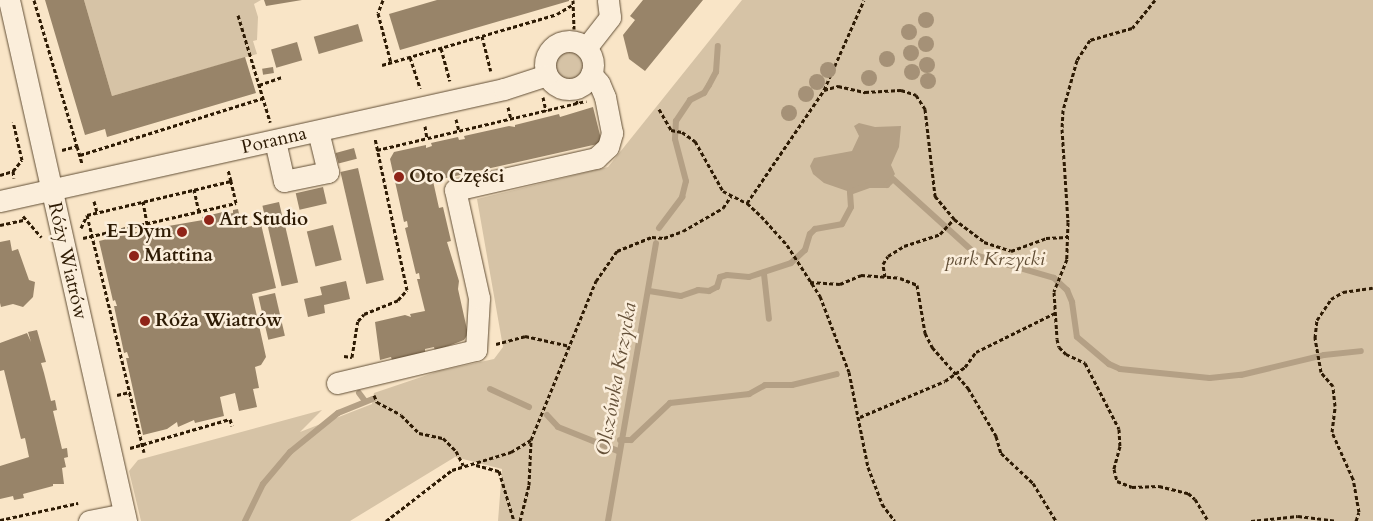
<!DOCTYPE html>
<html>
<head>
<meta charset="utf-8">
<style>
  body { margin:0 }
  #map { position:relative; width:1373px; height:521px; overflow:hidden; background:#f9e5c7; font-family:Cardo,serif }
  div>[style] { position:absolute }
  [style*='--x'] { left:calc(var(--x)*1px); top:calc(var(--y)*1px); width:calc(var(--w)*1px); rotate:calc(var(--a)*1deg) }
  .green>* { inset:0; background:#d6c3a6 }
  .round { border-radius:50% }
  .water>* { inset:0; background:#b4a085 }
  .stream>* { height:6px; margin:-3px; padding:0 3px; transform-origin:3px; border-radius:3px; background:#b4a085 }
  .building>* { inset:0; background:#988469; transform-origin:0 0 }
  .path>* { height:3px; margin-top:-1.5px; transform-origin:0; background:repeating-linear-gradient(90deg,#2e1b04 0 4px,transparent 0 6.5px) }
  .roads { filter:drop-shadow(0 0 1px #614e35) drop-shadow(0 0 1px #614e35) }
  .minor>* { height:21px; margin:-10.5px; padding:0 10.5px; transform-origin:10.5px; border-radius:10.5px; background:#fbeedb }
  .minor>.ring { margin:-10.5px; padding:0; box-sizing:content-box; background:none; border:21px solid #fbeedb; border-radius:50% }
  .trees>* { width:16px; height:16px; margin:-8px; border-radius:50%; background:#a59177 }
  .dots>* { width:14px; height:14px; translate:-50% -50%; box-sizing:border-box; border:2px solid #fbeedb; border-radius:50% }
  span { translate:-50% -50%; white-space:nowrap; text-align:center; line-height:1.15; -webkit-text-stroke:5px #fbeedb; paint-order:stroke }
  .street-label { font-size:19px; color:#2e1b04 }
  .poi-label { font-size:19px; color:#2e1b04; font-weight:700 }
  .left { translate:0 -50%; text-align:left }
  .right { translate:-100% -50%; text-align:right }
  .park-label { font-size:19px; color:#604d35; font-style:italic }
  .water-label { font-size:20px; color:#645038; font-style:italic }
</style>
</head>
<body>
<div id="map">
  <div class="green">
    <i style="clip-path:polygon(84px 0,261px 0,254px 4px,258px 17px,257px 40px,253px 41px,257px 54px,112px 96px)"></i>
    <i style="clip-path:polygon(742px 0,1373px 0,1373px 521px,498px 521px,502px 469px,455px 457px,350px 521px,141px 521px,129px 471px,138px 460px,322px 410px,300px 432px,372px 404px,374px 393px,439px 371px,494px 359px,503px 347px,477px 199px,608px 167px)"></i>
    <i class="round" style="left:553px;top:49px;width:32px;height:32px"></i>
  </div>
  <div class="water">
    <i style="clip-path:polygon(859px 123px,875px 127px,901px 126px,899px 147px,891px 165px,895px 174px,887px 185px,869px 185px,850px 192px,824px 183px,813px 174px,810px 166px,814px 158px,852px 151px,859px 136px,854px 126px)"></i>
  </div>
  <div class="stream">
    <i style="--x:659;--y:228;--w:39;--a:-53"></i>
    <i style="--x:682;--y:197;--w:16;--a:-76"></i>
    <i style="--x:686;--y:181;--w:43;--a:-104.7"></i>
    <i style="--x:675;--y:139;--w:18;--a:-87"></i>
    <i style="--x:676;--y:121;--w:25;--a:-56"></i>
    <i style="--x:690;--y:100;--w:16;--a:-27"></i>
    <i style="--x:704;--y:93;--w:9;--a:-58"></i>
    <i style="--x:709;--y:85;--w:15;--a:-62"></i>
    <i style="--x:716;--y:72;--w:26;--a:-86"></i>
    <i style="--x:764;--y:274;--w:45;--a:83.7"></i>
    <i style="--x:649;--y:291;--w:32;--a:9"></i>
    <i style="--x:681;--y:296;--w:18;--a:-19"></i>
    <i style="--x:698;--y:290;--w:11;--a:5"></i>
    <i style="--x:709;--y:291;--w:9;--a:-27"></i>
    <i style="--x:717;--y:287;--w:10;--a:-73"></i>
    <i style="--x:720;--y:277;--w:7;--a:-16"></i>
    <i style="--x:727;--y:275;--w:22;--a:5"></i>
    <i style="--x:749;--y:277;--w:44;--a:-18.4"></i>
    <i style="--x:791;--y:263;--w:19;--a:-43"></i>
    <i style="--x:805;--y:250;--w:17;--a:-73"></i>
    <i style="--x:810;--y:234;--w:7;--a:-45"></i>
    <i style="--x:815;--y:229;--w:27;--a:-10"></i>
    <i style="--x:842;--y:224;--w:19;--a:-62"></i>
    <i style="--x:851;--y:207;--w:15;--a:-94"></i>
    <i style="--x:850;--y:192;--w:20;--a:-20"></i>
    <i style="--x:869;--y:185;--w:18;--a:0"></i>
    <i style="--x:887;--y:185;--w:8;--a:-45"></i>
    <i style="--x:893;--y:179;--w:115;--a:42.2"></i>
    <i style="--x:978;--y:256;--w:79;--a:16.1"></i>
    <i style="--x:1054;--y:278;--w:18;--a:43"></i>
    <i style="--x:1067;--y:290;--w:13;--a:67"></i>
    <i style="--x:1072;--y:302;--w:35;--a:82"></i>
    <i style="--x:1077;--y:337;--w:42;--a:40.2"></i>
    <i style="--x:1109;--y:364;--w:12;--a:24"></i>
    <i style="--x:1120;--y:369;--w:90;--a:5.7"></i>
    <i style="--x:1210;--y:378;--w:31;--a:-6"></i>
    <i style="--x:1241;--y:375;--w:85;--a:-13.5"></i>
    <i style="--x:1324;--y:355;--w:37;--a:-6"></i>
    <i style="--x:490;--y:389;--w:43;--a:24.8"></i>
    <i style="--x:359;--y:393;--w:10;--a:53"></i>
    <i style="--x:547;--y:415;--w:16;--a:47"></i>
    <i style="--x:558;--y:427;--w:65;--a:21.8"></i>
    <i style="--x:620;--y:440;--w:11;--a:0"></i>
    <i style="--x:631;--y:440;--w:54;--a:-43.5"></i>
    <i style="--x:670;--y:403;--w:80;--a:-6.5"></i>
    <i style="--x:749;--y:394;--w:18;--a:-29"></i>
    <i style="--x:765;--y:385;--w:27;--a:0"></i>
    <i style="--x:792;--y:385;--w:46;--a:-13.7"></i>
    <i style="--x:245;--y:521;--w:41;--a:-64.1"></i>
    <i style="--x:263;--y:484;--w:42;--a:-49.8"></i>
    <i style="--x:290;--y:452;--w:62;--a:-39.1"></i>
    <i style="--x:338;--y:413;--w:38;--a:-22"></i>
    <i style="--x:608;--y:521;--w:282;--a:-80.2"></i>
  </div>
  <div class="building">
    <i style="clip-path:polygon(45px 0,84px 0,112px 96px,245px 57px,256px 93px,107px 137px,105px 129px,85px 135px)"></i>
    <i style="clip-path:polygon(264px 0,302px 0,266px 6px)"></i>
    <i style="clip-path:polygon(437px 0,569px 0,569px 1px,400px 50px,389px 14px)"></i>
    <i style="clip-path:polygon(643px 0,703px 0,645px 71px,629px 59px,623px 35px,635px 20px,630px 16px)"></i>
    <i style="left:358px;top:24px;width:18px;height:46px;rotate:74deg"></i>
    <i style="left:297px;top:42px;width:19px;height:27px;rotate:74deg"></i>
    <i style="left:273px;top:67px;width:6px;height:11px;rotate:81deg"></i>
    <i style="clip-path:polygon(593px 107px,602px 143px,433px 181px,439px 208px,443px 207px,451px 241px,447px 242px,459px 281px,458px 289px,468px 334px,464px 340px,435px 351px,434px 347px,425px 349px,425px 353px,392px 360px,391px 357px,380px 360px,375px 322px,405px 315px,411px 317px,410px 314px,425px 311px,417px 279px,420px 279px,419px 273px,416px 274px,405px 228px,408px 227px,407px 221px,404px 222px,390px 159px,394px 152px,426px 145px,426px 148px,432px 146px,431px 143px,458px 137px,459px 140px,465px 139px,464px 136px,509px 126px,515px 127px,515px 125px,559px 114px,560px 117px)"></i>
    <i style="left:354px;top:148px;width:11px;height:19px;rotate:75deg"></i>
    <i style="left:358px;top:168px;width:115px;height:18px;rotate:77deg"></i>
    <i style="left:323px;top:187px;width:17px;height:28px;rotate:77deg"></i>
    <i style="left:279px;top:202px;width:17px;height:17px;rotate:77deg"></i>
    <i style="clip-path:polygon(238px 209px,242px 228px,261px 224px,276px 288px,252px 294px,266px 357px,261px 365px,255px 367px,259px 388px,253px 389px,257px 407px,239px 411px,235px 393px,220px 397px,224px 416px,195px 423px,194px 420px,178px 427px,177px 422px,167px 429px,143px 435px,126px 358px,129px 358px,127px 352px,124px 353px,114px 306px,117px 306px,115px 300px,113px 301px,99px 241px,145px 230px,145px 233px,151px 232px,151px 229px,203px 220px,202px 217px,227px 211px,228px 214px,233px 213px,233px 210px)"></i>
    <i style="left:284px;top:221px;width:63px;height:17px;rotate:77deg"></i>
    <i style="left:333px;top:225px;width:36px;height:27px;rotate:76deg"></i>
    <i style="clip-path:polygon(10px 240px,12px 251px,18px 249px,29px 280px,35px 282px,33px 297px,23px 307px,13px 304px,1px 307px,0 303px,0 242px)"></i>
    <i style="clip-path:polygon(346px 281px,350px 299px,324px 305px,325px 313px,308px 317px,304px 299px,322px 295px,320px 287px)"></i>
    <i style="left:275px;top:293px;width:44px;height:17px;rotate:77deg"></i>
    <i style="clip-path:polygon(37px 330px,46px 362px,41px 363px,44px 373px,51px 401px,55px 400px,57px 410px,53px 411px,62px 449px,67px 448px,68px 457px,64px 458px,66px 467px,62px 468px,64px 484px,53px 484px,53px 486px,23px 494px,24px 498px,14px 500px,13px 496px,0 499px,0 466px,29px 457px,25px 438px,21px 439px,4px 370px,0 371px,0 343px,27px 333px,31px 342px,28px 332px)"></i>
  </div>
  <div class="path">
    <i style="--x:34;--y:0;--w:152;--a:73.6"></i>
    <i style="--x:383;--y:0;--w:14;--a:111"></i>
    <i style="--x:378;--y:13;--w:52;--a:75.4"></i>
    <i style="--x:573;--y:0;--w:29;--a:88"></i>
    <i style="--x:1155;--y:0;--w:36;--a:129"></i>
    <i style="--x:1132;--y:28;--w:44;--a:164.1"></i>
    <i style="--x:1090;--y:40;--w:24;--a:123"></i>
    <i style="--x:1077;--y:60;--w:52;--a:105.6"></i>
    <i style="--x:1063;--y:110;--w:19;--a:93"></i>
    <i style="--x:1062;--y:129;--w:93;--a:86.3"></i>
    <i style="--x:1068;--y:222;--w:37;--a:92"></i>
    <i style="--x:1067;--y:259;--w:35;--a:112"></i>
    <i style="--x:1054;--y:292;--w:47;--a:86.3"></i>
    <i style="--x:1057;--y:339;--w:8;--a:76"></i>
    <i style="--x:1059;--y:347;--w:10;--a:45"></i>
    <i style="--x:1066;--y:354;--w:21;--a:25"></i>
    <i style="--x:1085;--y:363;--w:74;--a:62.7"></i>
    <i style="--x:1119;--y:429;--w:17;--a:87"></i>
    <i style="--x:1120;--y:446;--w:24;--a:105"></i>
    <i style="--x:1114;--y:469;--w:12;--a:76"></i>
    <i style="--x:1117;--y:481;--w:16;--a:22"></i>
    <i style="--x:1132;--y:487;--w:27;--a:-2"></i>
    <i style="--x:1159;--y:486;--w:30;--a:14"></i>
    <i style="--x:1188;--y:493;--w:9;--a:41"></i>
    <i style="--x:1195;--y:499;--w:26;--a:59"></i>
    <i style="--x:238;--y:15;--w:112;--a:73.3"></i>
    <i style="--x:482;--y:36;--w:36;--a:76"></i>
    <i style="--x:441;--y:48;--w:34;--a:75"></i>
    <i style="--x:410;--y:57;--w:33;--a:72"></i>
    <i style="--x:382;--y:65;--w:182;--a:-16.2"></i>
    <i style="--x:557;--y:14;--w:17;--a:-31"></i>
    <i style="--x:259;--y:85;--w:24;--a:-19"></i>
    <i style="--x:575;--y:88;--w:16;--a:83"></i>
    <i style="--x:824;--y:90;--w:15;--a:-16"></i>
    <i style="--x:838;--y:86;--w:28;--a:13"></i>
    <i style="--x:865;--y:92;--w:36;--a:-3"></i>
    <i style="--x:901;--y:90;--w:16;--a:18"></i>
    <i style="--x:916;--y:95;--w:17;--a:57"></i>
    <i style="--x:925;--y:109;--w:88;--a:83.4"></i>
    <i style="--x:935;--y:196;--w:30;--a:50"></i>
    <i style="--x:954;--y:219;--w:38;--a:37"></i>
    <i style="--x:984;--y:242;--w:28;--a:18"></i>
    <i style="--x:1011;--y:251;--w:37;--a:-20"></i>
    <i style="--x:1046;--y:238;--w:21;--a:-3"></i>
    <i style="--x:543;--y:97;--w:14;--a:78"></i>
    <i style="--x:508;--y:107;--w:12;--a:76"></i>
    <i style="--x:659;--y:109;--w:24;--a:60"></i>
    <i style="--x:671;--y:130;--w:11;--a:10"></i>
    <i style="--x:682;--y:132;--w:16;--a:35"></i>
    <i style="--x:695;--y:141;--w:57;--a:60.8"></i>
    <i style="--x:723;--y:191;--w:27;--a:27"></i>
    <i style="--x:747;--y:203;--w:19;--a:43"></i>
    <i style="--x:761;--y:216;--w:39;--a:48"></i>
    <i style="--x:787;--y:245;--w:61;--a:57.1"></i>
    <i style="--x:820;--y:296;--w:81;--a:69.1"></i>
    <i style="--x:849;--y:372;--w:97;--a:78.7"></i>
    <i style="--x:868;--y:467;--w:40;--a:69"></i>
    <i style="--x:882;--y:504;--w:21;--a:53"></i>
    <i style="--x:456;--y:119;--w:12;--a:76"></i>
    <i style="--x:425;--y:126;--w:12;--a:81"></i>
    <i style="--x:62;--y:150;--w:16;--a:-15"></i>
    <i style="--x:77;--y:146;--w:19;--a:74"></i>
    <i style="--x:377;--y:150;--w:215;--a:-13.2"></i>
    <i style="--x:80;--y:155;--w:192;--a:-17.3"></i>
    <i style="--x:13;--y:171;--w:7;--a:82"></i>
    <i style="--x:0;--y:175;--w:14;--a:-17"></i>
    <i style="--x:13;--y:171;--w:14;--a:-51"></i>
    <i style="--x:22;--y:160;--w:39;--a:-103"></i>
    <i style="--x:194;--y:189;--w:24;--a:78"></i>
    <i style="--x:94;--y:201;--w:11;--a:75"></i>
    <i style="--x:143;--y:201;--w:23;--a:80"></i>
    <i style="--x:747;--y:203;--w:137;--a:-55.7"></i>
    <i style="--x:824;--y:90;--w:98;--a:-66"></i>
    <i style="--x:87;--y:215;--w:244;--a:76.5"></i>
    <i style="--x:87;--y:215;--w:148;--a:-13.3"></i>
    <i style="--x:231;--y:181;--w:11;--a:-105"></i>
    <i style="--x:23;--y:216;--w:28;--a:49"></i>
    <i style="--x:0;--y:225;--w:25;--a:-12"></i>
    <i style="--x:81;--y:228;--w:14;--a:-65"></i>
    <i style="--x:83;--y:238;--w:157;--a:-12.9"></i>
    <i style="--x:236;--y:203;--w:23;--a:-103"></i>
    <i style="--x:885;--y:277;--w:13;--a:-99"></i>
    <i style="--x:883;--y:264;--w:9;--a:-58"></i>
    <i style="--x:888;--y:256;--w:19;--a:-32"></i>
    <i style="--x:904;--y:246;--w:38;--a:-18"></i>
    <i style="--x:940;--y:234;--w:21;--a:-47"></i>
    <i style="--x:810;--y:282;--w:30;--a:4"></i>
    <i style="--x:840;--y:284;--w:23;--a:-23"></i>
    <i style="--x:861;--y:275;--w:39;--a:4"></i>
    <i style="--x:900;--y:278;--w:18;--a:22"></i>
    <i style="--x:917;--y:285;--w:49;--a:80.5"></i>
    <i style="--x:925;--y:333;--w:16;--a:63"></i>
    <i style="--x:932;--y:347;--w:55;--a:48.7"></i>
    <i style="--x:968;--y:388;--w:56;--a:59.7"></i>
    <i style="--x:996;--y:436;--w:18;--a:74"></i>
    <i style="--x:1001;--y:453;--w:44;--a:43.2"></i>
    <i style="--x:1033;--y:483;--w:44;--a:58.8"></i>
    <i style="--x:496;--y:344;--w:30;--a:-15"></i>
    <i style="--x:525;--y:336;--w:46;--a:12.5"></i>
    <i style="--x:344;--y:356;--w:8;--a:7"></i>
    <i style="--x:352;--y:357;--w:36;--a:-81"></i>
    <i style="--x:358;--y:321;--w:9;--a:-49"></i>
    <i style="--x:364;--y:314;--w:37;--a:-22"></i>
    <i style="--x:398;--y:300;--w:13;--a:-48"></i>
    <i style="--x:407;--y:290;--w:155;--a:-101.9"></i>
    <i style="--x:117;--y:395;--w:13;--a:-13"></i>
    <i style="--x:374;--y:395;--w:8;--a:67"></i>
    <i style="--x:377;--y:402;--w:27;--a:28"></i>
    <i style="--x:401;--y:415;--w:25;--a:45"></i>
    <i style="--x:419;--y:433;--w:25;--a:12"></i>
    <i style="--x:443;--y:438;--w:18;--a:45"></i>
    <i style="--x:456;--y:451;--w:16;--a:63"></i>
    <i style="--x:860;--y:417;--w:92;--a:-23"></i>
    <i style="--x:945;--y:381;--w:24;--a:-35"></i>
    <i style="--x:965;--y:367;--w:19;--a:-54"></i>
    <i style="--x:976;--y:352;--w:88;--a:-26.3"></i>
    <i style="--x:130;--y:448;--w:104;--a:-16.2"></i>
    <i style="--x:230;--y:419;--w:7;--a:74"></i>
    <i style="--x:476;--y:465;--w:24;--a:15"></i>
    <i style="--x:499;--y:471;--w:52;--a:73.3"></i>
    <i style="--x:0;--y:520;--w:80;--a:-12.3"></i>
    <i style="--x:386;--y:521;--w:83;--a:-37.7"></i>
    <i style="--x:452;--y:470;--w:62;--a:-17"></i>
    <i style="--x:511;--y:452;--w:23;--a:-31"></i>
    <i style="--x:531;--y:440;--w:172;--a:-67.8"></i>
    <i style="--x:596;--y:281;--w:37;--a:-55"></i>
    <i style="--x:617;--y:251;--w:38;--a:-22"></i>
    <i style="--x:652;--y:237;--w:12;--a:5"></i>
    <i style="--x:664;--y:238;--w:20;--a:-20"></i>
    <i style="--x:683;--y:231;--w:46;--a:-29.9"></i>
    <i style="--x:723;--y:208;--w:14;--a:-56"></i>
    <i style="--x:520;--y:521;--w:37;--a:-76"></i>
    <i style="--x:529;--y:485;--w:44;--a:-87.4"></i>
    <i style="--x:1251;--y:521;--w:47;--a:-6.1"></i>
    <i style="--x:1298;--y:516;--w:38;--a:7"></i>
    <i style="--x:1356;--y:521;--w:9;--a:-72"></i>
    <i style="--x:1359;--y:512;--w:34;--a:-100"></i>
    <i style="--x:1353;--y:479;--w:51;--a:-114.1"></i>
    <i style="--x:1332;--y:432;--w:26;--a:-83"></i>
    <i style="--x:1335;--y:406;--w:20;--a:-96"></i>
    <i style="--x:1333;--y:386;--w:18;--a:-131"></i>
    <i style="--x:1321;--y:372;--w:35;--a:-100"></i>
    <i style="--x:1315;--y:338;--w:18;--a:-84"></i>
    <i style="--x:1317;--y:320;--w:25;--a:-56"></i>
    <i style="--x:1331;--y:299;--w:14;--a:-30"></i>
    <i style="--x:1343;--y:292;--w:30;--a:-8"></i>
  </div>
  <div class="roads">
    <div class="minor">
      <i style="--x:9;--y:0;--w:534;--a:77.34"></i>
      <i class="ring" style="left:545px;top:41px;width:27px;height:27px"></i>
      <i style="--x:586;--y:48;--w:39;--a:-52"></i>
      <i style="--x:610;--y:17;--w:17;--a:-97"></i>
      <i style="--x:275;--y:141;--w:41;--a:77.3"></i>
      <i style="--x:284;--y:181;--w:45;--a:-11.6"></i>
      <i style="--x:328;--y:172;--w:42;--a:-103.7"></i>
      <i style="--x:0;--y:201;--w:516;--a:-12.53"></i>
      <i style="--x:504;--y:89;--w:45;--a:-18"></i>
      <i style="--x:337;--y:383;--w:143;--a:-13.4"></i>
      <i style="--x:476;--y:350;--w:52;--a:-86.7"></i>
      <i style="--x:479;--y:298;--w:111;--a:-102.5"></i>
      <i style="--x:455;--y:190;--w:145;--a:-12.8"></i>
      <i style="--x:596;--y:158;--w:16;--a:-43"></i>
      <i style="--x:608;--y:147;--w:15;--a:-74"></i>
      <i style="--x:612;--y:133;--w:37;--a:-101"></i>
      <i style="--x:605;--y:97;--w:15;--a:-113"></i>
      <i style="--x:599;--y:83;--w:12;--a:-132"></i>
      <i style="--x:89;--y:521;--w:36;--a:-11"></i>
    </div>
  </div>
  <div class="trees">
    <i style="left:926px;top:20px"></i>
    <i style="left:909px;top:32px"></i>
    <i style="left:926px;top:44px"></i>
    <i style="left:911px;top:53px"></i>
    <i style="left:887px;top:59px"></i>
    <i style="left:927px;top:65px"></i>
    <i style="left:828px;top:70px"></i>
    <i style="left:912px;top:72px"></i>
    <i style="left:869px;top:78px"></i>
    <i style="left:928px;top:81px"></i>
    <i style="left:817px;top:82px"></i>
    <i style="left:806px;top:94px"></i>
    <i style="left:789px;top:113px"></i>
  </div>
  <div class="dots">
    <i style="left:399px;top:177px;background:#8f2418"></i>
    <i style="left:209px;top:220px;background:#8f2418"></i>
    <i style="left:182px;top:232px;background:#8f2418"></i>
    <i style="left:134px;top:256px;background:#8f2418"></i>
    <i style="left:145px;top:321px;background:#8f2418"></i>
  </div>
  <div class="street-label">
    <span style="left:274px;top:141px;rotate:-13deg">Poranna</span>
    <span style="left:67px;top:261px;rotate:77deg">Róży Wiatrów</span>
  </div>
  <div class="poi-label">
    <span class="left" style="left:409px;top:177px">Oto Części</span>
    <span class="left" style="left:219px;top:220px">Art Studio</span>
    <span class="right" style="left:172px;top:232px">E-Dym</span>
    <span class="left" style="left:144px;top:256px">Mattina</span>
    <span class="left" style="left:155px;top:321px">Róża Wiatrów</span>
  </div>
  <div class="park-label">
    <span style="left:995px;top:260px">park Krzycki</span>
  </div>
  <div class="water-label">
    <span style="left:616px;top:379px;rotate:-80deg">Olszówka Krzycka</span>
  </div>
</div>
</body>
</html>
